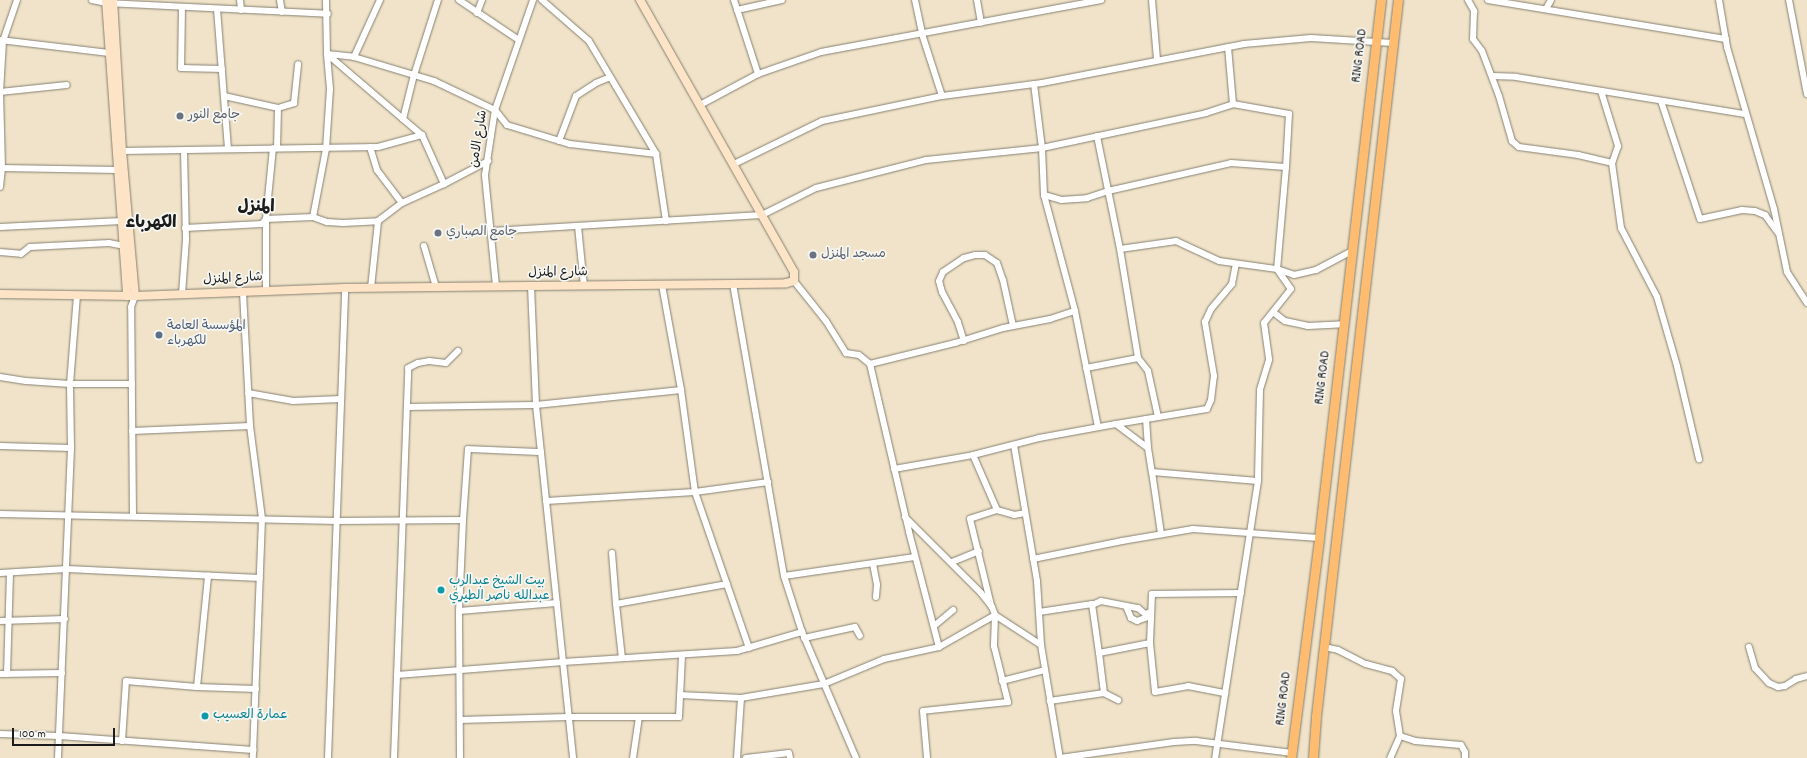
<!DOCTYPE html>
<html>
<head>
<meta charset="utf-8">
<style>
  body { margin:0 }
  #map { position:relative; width:1807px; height:758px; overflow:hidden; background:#f0e3c9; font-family:Dekko,"Playpen Sans Arabic",sans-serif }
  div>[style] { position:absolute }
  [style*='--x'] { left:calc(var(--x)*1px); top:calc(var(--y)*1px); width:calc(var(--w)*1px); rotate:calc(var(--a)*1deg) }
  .roads { filter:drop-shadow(0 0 1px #868072) drop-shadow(0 0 1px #868072) }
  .street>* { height:6px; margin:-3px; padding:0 3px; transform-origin:3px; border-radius:3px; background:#fff }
  .secondary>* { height:8px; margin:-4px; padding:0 4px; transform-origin:4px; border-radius:4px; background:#fee4c6 }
  .primary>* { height:9px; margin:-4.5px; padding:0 4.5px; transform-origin:4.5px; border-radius:4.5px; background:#fdbc70 }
  .dots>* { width:11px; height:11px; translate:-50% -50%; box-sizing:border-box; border:2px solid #f6f6f2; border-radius:50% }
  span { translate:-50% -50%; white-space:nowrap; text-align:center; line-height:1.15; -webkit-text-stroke:3.5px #f6f6f2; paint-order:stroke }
  .street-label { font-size:13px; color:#1c1c1c }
  .worship-label { font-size:13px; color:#5b616d }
  .left { translate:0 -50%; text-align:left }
  .service-label { font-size:13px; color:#4e5e75 }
  .culture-label { font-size:13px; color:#0d838f }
  .district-label { font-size:17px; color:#1c1c1c; font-weight:700 }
  .scale { position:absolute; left:12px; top:728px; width:103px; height:18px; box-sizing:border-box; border:2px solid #1c1c1c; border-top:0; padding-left:5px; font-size:12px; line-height:14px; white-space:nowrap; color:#1c1c1c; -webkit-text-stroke:3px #f6f6f2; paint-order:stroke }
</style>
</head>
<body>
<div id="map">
  <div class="roads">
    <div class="street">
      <i style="--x:92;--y:0;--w:14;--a:12"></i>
      <i style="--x:106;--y:3;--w:222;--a:2.8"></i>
      <i style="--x:240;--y:0;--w:10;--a:84"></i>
      <i style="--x:280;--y:0;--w:12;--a:81"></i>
      <i style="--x:459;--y:0;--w:72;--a:33.7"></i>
      <i style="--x:542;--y:0;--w:62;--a:41.1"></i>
      <i style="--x:589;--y:41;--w:131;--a:59.3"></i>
      <i style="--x:656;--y:154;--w:68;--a:81.5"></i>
      <i style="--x:734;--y:0;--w:78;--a:72"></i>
      <i style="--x:915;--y:0;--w:35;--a:78"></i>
      <i style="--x:922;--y:34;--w:65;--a:72.1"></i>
      <i style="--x:977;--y:0;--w:23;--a:80"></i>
      <i style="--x:1152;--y:0;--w:60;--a:85.2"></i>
      <i style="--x:1468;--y:0;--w:13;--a:61"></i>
      <i style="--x:1474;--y:11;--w:28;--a:92"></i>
      <i style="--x:1473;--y:39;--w:15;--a:53"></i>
      <i style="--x:1482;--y:51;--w:48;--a:69.3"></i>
      <i style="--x:1499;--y:96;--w:47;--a:73.9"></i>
      <i style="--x:1512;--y:141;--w:9;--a:41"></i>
      <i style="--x:1519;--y:147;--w:60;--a:7.7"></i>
      <i style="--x:1578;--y:155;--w:35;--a:13"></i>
      <i style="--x:1488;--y:0;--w:241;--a:9.3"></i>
      <i style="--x:1719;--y:0;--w:48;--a:80.3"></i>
      <i style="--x:1727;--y:47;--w:169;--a:73.8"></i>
      <i style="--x:1774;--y:209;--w:64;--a:78.3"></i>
      <i style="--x:1787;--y:272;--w:37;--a:57"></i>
      <i style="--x:1789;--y:0;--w:96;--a:79.2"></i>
      <i style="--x:182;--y:7;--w:61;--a:90.9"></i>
      <i style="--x:181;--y:68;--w:41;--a:1.4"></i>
      <i style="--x:217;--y:9;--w:140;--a:85.5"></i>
      <i style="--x:1546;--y:9;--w:10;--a:-61"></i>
      <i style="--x:737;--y:10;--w:46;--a:-12.5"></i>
      <i style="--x:477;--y:13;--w:14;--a:-69"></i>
      <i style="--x:0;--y:40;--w:110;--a:6.8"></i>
      <i style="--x:327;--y:54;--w:27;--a:6"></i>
      <i style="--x:354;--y:57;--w:84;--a:16.7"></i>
      <i style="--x:434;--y:81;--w:68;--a:25.4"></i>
      <i style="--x:495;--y:110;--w:19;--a:51"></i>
      <i style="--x:507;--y:125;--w:66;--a:16.8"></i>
      <i style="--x:570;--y:144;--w:87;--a:6.6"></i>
      <i style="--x:327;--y:54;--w:125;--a:40.5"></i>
      <i style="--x:422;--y:135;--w:54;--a:65.8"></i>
      <i style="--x:354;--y:57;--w:63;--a:-65.5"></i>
      <i style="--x:1492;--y:76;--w:24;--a:2"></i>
      <i style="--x:1516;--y:77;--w:232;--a:9.2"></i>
      <i style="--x:1034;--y:84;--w:64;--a:82.9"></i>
      <i style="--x:1042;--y:148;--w:47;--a:87.6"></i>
      <i style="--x:1044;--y:195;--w:120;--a:75"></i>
      <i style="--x:1075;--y:311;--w:118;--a:78.8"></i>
      <i style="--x:1601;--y:91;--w:58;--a:72.8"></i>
      <i style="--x:1618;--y:146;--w:18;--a:109"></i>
      <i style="--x:1612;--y:163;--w:66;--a:82.1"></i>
      <i style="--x:1621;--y:228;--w:78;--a:62.4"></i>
      <i style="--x:1657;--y:297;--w:72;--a:73.8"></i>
      <i style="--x:1677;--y:366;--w:96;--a:76.7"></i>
      <i style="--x:0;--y:92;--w:67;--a:-6"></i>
      <i style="--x:224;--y:96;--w:55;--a:12.5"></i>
      <i style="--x:278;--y:108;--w:40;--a:91.4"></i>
      <i style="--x:1661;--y:101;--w:124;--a:71.7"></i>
      <i style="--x:1700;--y:219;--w:43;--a:-12.1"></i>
      <i style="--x:1742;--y:210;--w:13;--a:4"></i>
      <i style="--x:1755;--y:211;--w:11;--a:22"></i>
      <i style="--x:1765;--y:215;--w:22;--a:54"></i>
      <i style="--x:1233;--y:104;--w:57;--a:10.1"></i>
      <i style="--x:1289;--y:114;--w:53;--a:93.2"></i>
      <i style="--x:700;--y:105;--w:66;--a:-28.1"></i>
      <i style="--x:758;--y:74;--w:67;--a:-19.2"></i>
      <i style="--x:821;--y:52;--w:285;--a:-10.5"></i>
      <i style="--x:278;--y:108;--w:17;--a:-17"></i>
      <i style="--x:294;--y:103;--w:39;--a:-84"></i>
      <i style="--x:403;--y:119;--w:45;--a:-76"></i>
      <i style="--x:414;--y:75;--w:79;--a:-72.3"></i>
      <i style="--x:1097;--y:136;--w:115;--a:78.5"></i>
      <i style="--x:1120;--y:249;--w:110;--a:80.6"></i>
      <i style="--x:559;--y:141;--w:48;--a:-69.3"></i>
      <i style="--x:576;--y:96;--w:24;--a:-33"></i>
      <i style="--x:596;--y:83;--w:15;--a:-23"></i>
      <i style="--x:370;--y:147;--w:24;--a:73"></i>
      <i style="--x:377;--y:170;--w:41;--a:52.9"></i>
      <i style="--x:122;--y:151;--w:256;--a:-0.9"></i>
      <i style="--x:378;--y:147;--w:46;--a:-15.3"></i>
      <i style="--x:734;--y:164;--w:98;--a:-26"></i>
      <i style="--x:822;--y:121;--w:123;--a:-11.8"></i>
      <i style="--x:942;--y:96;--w:101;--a:-7.4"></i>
      <i style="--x:1042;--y:83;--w:206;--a:-10.9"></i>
      <i style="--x:1244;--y:44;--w:67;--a:-5.1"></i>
      <i style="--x:1311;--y:38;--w:82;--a:3.5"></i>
      <i style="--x:0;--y:168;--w:118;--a:1"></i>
      <i style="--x:0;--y:187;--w:19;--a:-84"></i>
      <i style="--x:2;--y:168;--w:76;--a:-91.5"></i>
      <i style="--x:0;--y:92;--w:51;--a:-86.6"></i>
      <i style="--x:3;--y:41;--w:43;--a:-71.1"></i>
      <i style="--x:1044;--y:195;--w:18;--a:16"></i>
      <i style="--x:1061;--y:200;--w:26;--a:-4"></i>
      <i style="--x:1087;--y:198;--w:22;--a:-18"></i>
      <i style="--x:1108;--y:191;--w:126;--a:-12.8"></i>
      <i style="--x:1231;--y:163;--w:55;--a:4.2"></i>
      <i style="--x:1286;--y:167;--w:102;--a:95"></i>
      <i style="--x:1277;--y:269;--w:24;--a:55"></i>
      <i style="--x:1291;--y:289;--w:43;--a:128.5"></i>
      <i style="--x:1264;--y:323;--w:37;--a:82"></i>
      <i style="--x:1269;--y:360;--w:31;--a:107"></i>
      <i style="--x:1260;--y:390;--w:91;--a:91.3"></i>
      <i style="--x:1258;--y:481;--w:280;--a:98.8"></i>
      <i style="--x:313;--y:217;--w:69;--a:-79.2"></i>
      <i style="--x:326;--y:149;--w:60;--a:-86.2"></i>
      <i style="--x:330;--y:89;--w:35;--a:-95"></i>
      <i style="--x:327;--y:54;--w:54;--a:-91.1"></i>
      <i style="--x:578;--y:226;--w:60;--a:84.3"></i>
      <i style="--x:0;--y:227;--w:122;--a:-2.8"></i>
      <i style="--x:185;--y:228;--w:77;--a:-3"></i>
      <i style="--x:262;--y:224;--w:6;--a:-51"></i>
      <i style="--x:266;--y:219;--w:47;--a:-2.4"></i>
      <i style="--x:313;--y:217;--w:15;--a:20"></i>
      <i style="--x:327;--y:222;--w:16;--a:4"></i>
      <i style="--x:343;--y:223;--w:35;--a:-3"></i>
      <i style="--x:378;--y:221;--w:30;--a:-37"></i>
      <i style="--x:402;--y:203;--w:46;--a:-24.3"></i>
      <i style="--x:444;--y:184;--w:50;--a:-27.6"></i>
      <i style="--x:491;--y:231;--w:271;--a:-3.4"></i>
      <i style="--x:762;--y:215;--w:60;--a:-26.6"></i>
      <i style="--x:816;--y:188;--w:114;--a:-14.3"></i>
      <i style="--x:926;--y:160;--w:117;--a:-5.9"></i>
      <i style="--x:1042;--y:148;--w:168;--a:-12"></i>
      <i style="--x:1206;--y:113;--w:28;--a:-18"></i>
      <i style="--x:1233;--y:104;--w:57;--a:-95"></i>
      <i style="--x:424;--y:246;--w:43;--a:73.7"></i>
      <i style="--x:1120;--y:249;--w:57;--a:-8.1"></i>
      <i style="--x:1176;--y:241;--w:47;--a:24.9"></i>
      <i style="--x:1219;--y:261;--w:59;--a:7.9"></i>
      <i style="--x:1277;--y:269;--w:18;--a:19"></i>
      <i style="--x:1294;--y:275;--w:23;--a:-13"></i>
      <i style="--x:1316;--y:270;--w:41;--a:-27.8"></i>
      <i style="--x:0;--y:252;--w:21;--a:5"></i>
      <i style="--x:21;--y:254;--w:11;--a:-38"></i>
      <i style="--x:30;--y:247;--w:79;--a:-2.9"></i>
      <i style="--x:109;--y:243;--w:15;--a:11"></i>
      <i style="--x:794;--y:281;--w:51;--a:51.3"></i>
      <i style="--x:826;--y:321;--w:38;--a:58"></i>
      <i style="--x:846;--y:353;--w:13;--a:9"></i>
      <i style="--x:859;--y:355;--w:14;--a:39"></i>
      <i style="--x:870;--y:364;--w:172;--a:76.9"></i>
      <i style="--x:909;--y:532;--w:119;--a:75.4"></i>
      <i style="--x:733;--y:284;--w:296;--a:80.1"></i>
      <i style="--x:784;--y:576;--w:59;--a:72.2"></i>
      <i style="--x:802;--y:632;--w:137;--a:66.8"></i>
      <i style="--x:662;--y:285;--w:107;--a:79.7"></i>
      <i style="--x:681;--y:390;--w:103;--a:82.2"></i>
      <i style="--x:695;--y:492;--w:165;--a:70.9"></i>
      <i style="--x:496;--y:286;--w:112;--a:-95.7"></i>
      <i style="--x:485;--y:175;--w:66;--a:-81.3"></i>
      <i style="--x:495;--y:110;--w:116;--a:-70.9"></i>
      <i style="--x:531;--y:286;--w:119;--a:87.6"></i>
      <i style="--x:536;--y:405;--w:355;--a:84"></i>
      <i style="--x:371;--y:288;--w:67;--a:-84"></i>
      <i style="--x:266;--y:290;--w:71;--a:-90"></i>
      <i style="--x:266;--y:219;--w:71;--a:-84.4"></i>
      <i style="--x:182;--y:294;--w:55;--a:-85.8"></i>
      <i style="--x:186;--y:239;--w:88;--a:-91.3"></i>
      <i style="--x:1273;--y:312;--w:15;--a:37"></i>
      <i style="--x:1285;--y:321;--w:24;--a:12"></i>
      <i style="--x:1308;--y:326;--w:35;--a:-3"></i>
      <i style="--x:964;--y:341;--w:20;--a:-108"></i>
      <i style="--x:958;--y:322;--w:34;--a:-118"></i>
      <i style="--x:942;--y:292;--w:11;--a:-105"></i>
      <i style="--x:939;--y:281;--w:10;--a:-66"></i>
      <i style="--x:943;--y:272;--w:25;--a:-34"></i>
      <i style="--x:964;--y:258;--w:11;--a:-15"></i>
      <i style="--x:975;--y:255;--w:10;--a:0"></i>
      <i style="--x:985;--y:255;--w:14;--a:34"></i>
      <i style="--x:997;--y:263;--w:18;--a:71"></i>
      <i style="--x:1003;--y:280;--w:47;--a:77.7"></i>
      <i style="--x:870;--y:364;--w:88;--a:-13.9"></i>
      <i style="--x:955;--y:343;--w:50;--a:-17.4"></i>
      <i style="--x:1003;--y:328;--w:48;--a:-10.8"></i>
      <i style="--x:1050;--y:319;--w:26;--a:-18"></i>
      <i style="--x:1086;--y:368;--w:53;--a:-10.9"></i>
      <i style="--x:1138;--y:358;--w:16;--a:52"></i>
      <i style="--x:1148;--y:371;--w:47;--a:77.7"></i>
      <i style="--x:0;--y:377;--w:26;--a:9"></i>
      <i style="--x:26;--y:381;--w:44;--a:3.9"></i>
      <i style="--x:70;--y:384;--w:62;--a:0"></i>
      <i style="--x:248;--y:393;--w:46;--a:10.1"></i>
      <i style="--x:293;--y:401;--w:48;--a:-2.4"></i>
      <i style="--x:407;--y:407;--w:129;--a:-0.9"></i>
      <i style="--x:536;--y:405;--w:146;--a:-5.9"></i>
      <i style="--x:1146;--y:419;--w:29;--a:86"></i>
      <i style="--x:1116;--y:424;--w:92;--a:-9.4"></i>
      <i style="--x:1207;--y:409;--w:10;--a:-66"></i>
      <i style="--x:1211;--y:400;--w:24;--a:-83"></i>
      <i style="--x:1214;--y:376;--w:55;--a:-99.5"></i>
      <i style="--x:1205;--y:322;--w:14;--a:-65"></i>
      <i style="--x:1211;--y:309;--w:33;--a:-50"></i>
      <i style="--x:1232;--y:284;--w:20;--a:-79"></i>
      <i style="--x:250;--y:426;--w:94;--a:82.6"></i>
      <i style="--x:262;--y:519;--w:239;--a:92.2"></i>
      <i style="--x:132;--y:431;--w:118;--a:-2.4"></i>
      <i style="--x:250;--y:426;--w:134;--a:-93"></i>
      <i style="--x:1014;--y:445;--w:138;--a:80.4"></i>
      <i style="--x:1037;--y:581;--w:64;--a:86.4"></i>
      <i style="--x:1041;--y:645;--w:115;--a:80.5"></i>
      <i style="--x:0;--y:446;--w:71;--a:1.6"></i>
      <i style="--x:973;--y:455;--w:60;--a:66.4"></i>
      <i style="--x:997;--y:510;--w:28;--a:162"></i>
      <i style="--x:970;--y:519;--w:89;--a:76.3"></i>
      <i style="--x:894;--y:469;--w:80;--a:-10"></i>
      <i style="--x:973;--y:455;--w:68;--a:-14.4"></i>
      <i style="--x:1039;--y:438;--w:78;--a:-10.3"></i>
      <i style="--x:1116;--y:424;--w:40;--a:37"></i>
      <i style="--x:1148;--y:448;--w:24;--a:81"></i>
      <i style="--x:1152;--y:472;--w:106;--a:4.9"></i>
      <i style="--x:1152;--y:472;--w:63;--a:81.7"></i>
      <i style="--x:546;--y:501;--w:149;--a:-3.5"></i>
      <i style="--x:695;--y:492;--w:74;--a:-7.8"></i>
      <i style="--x:997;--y:510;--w:18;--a:16"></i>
      <i style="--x:1014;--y:515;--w:11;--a:-10"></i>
      <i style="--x:0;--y:514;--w:337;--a:1.2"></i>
      <i style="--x:337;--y:521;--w:126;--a:-0.5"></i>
      <i style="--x:463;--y:520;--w:91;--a:92.5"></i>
      <i style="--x:133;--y:516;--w:209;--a:-90.5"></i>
      <i style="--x:131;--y:307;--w:12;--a:-70"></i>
      <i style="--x:905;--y:517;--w:107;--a:45"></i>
      <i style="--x:981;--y:593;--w:18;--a:52"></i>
      <i style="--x:992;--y:607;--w:9;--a:69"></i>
      <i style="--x:995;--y:615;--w:55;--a:33.1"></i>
      <i style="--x:463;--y:520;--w:71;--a:-86"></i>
      <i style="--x:468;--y:449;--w:73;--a:2.4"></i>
      <i style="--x:612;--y:553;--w:51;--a:85.5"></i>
      <i style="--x:616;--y:604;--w:113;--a:-10.2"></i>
      <i style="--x:1033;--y:559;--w:91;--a:-11.4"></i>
      <i style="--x:1122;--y:541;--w:72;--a:-9.6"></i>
      <i style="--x:1193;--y:529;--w:126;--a:4.1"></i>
      <i style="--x:952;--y:562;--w:29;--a:-22"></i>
      <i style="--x:873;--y:564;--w:21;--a:79"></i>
      <i style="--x:877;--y:585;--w:12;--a:95"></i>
      <i style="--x:0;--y:573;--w:67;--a:-3.4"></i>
      <i style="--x:67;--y:569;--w:193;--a:2.7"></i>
      <i style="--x:784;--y:576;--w:132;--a:-8.3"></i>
      <i style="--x:616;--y:604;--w:54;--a:83.7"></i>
      <i style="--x:1092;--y:605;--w:10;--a:-24"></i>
      <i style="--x:1101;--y:601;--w:38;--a:11"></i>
      <i style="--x:1138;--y:608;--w:17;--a:40"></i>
      <i style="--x:1126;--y:606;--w:13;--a:67"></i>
      <i style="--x:1131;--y:618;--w:7;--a:27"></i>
      <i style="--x:1137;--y:621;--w:9;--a:-21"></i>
      <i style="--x:1145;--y:618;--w:6;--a:-59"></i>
      <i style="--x:1039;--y:612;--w:54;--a:-8.6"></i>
      <i style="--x:1092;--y:604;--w:49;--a:81.9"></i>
      <i style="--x:1099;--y:653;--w:40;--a:82.9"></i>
      <i style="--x:1104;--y:693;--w:55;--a:171.6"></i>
      <i style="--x:0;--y:621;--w:65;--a:-1.8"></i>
      <i style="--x:934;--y:626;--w:25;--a:-40"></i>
      <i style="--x:804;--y:638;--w:52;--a:-12.2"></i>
      <i style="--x:855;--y:627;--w:10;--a:61"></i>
      <i style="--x:1150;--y:643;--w:49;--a:84.2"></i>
      <i style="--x:1155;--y:692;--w:34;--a:-10"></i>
      <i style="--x:1188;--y:686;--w:38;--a:11"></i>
      <i style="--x:1324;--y:647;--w:14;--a:12"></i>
      <i style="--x:1338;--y:650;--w:31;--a:27"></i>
      <i style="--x:1366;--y:664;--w:27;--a:15"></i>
      <i style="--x:1392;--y:671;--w:12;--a:42"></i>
      <i style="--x:1401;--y:679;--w:32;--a:99"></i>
      <i style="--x:1396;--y:711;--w:25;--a:81"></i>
      <i style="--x:1400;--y:736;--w:24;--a:114"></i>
      <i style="--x:1749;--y:647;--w:22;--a:74"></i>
      <i style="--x:1755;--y:668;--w:21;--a:47"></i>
      <i style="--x:1769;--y:683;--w:10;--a:24"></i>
      <i style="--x:1778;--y:687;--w:7;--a:-8"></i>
      <i style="--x:1785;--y:686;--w:13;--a:-32"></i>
      <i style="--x:1796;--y:679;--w:11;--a:-15"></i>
      <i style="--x:1099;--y:653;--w:52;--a:-11.1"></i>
      <i style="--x:1150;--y:643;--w:49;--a:-87.7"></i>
      <i style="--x:1152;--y:594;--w:89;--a:-0.6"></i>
      <i style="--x:0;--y:674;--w:62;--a:-0.9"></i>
      <i style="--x:7;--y:674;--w:101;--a:-88.3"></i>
      <i style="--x:397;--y:675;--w:167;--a:-4.5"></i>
      <i style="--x:563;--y:662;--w:174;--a:-3.6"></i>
      <i style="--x:737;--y:651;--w:68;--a:-16.3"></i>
      <i style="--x:1002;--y:681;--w:44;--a:-14.3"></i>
      <i style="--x:197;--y:687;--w:59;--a:1.9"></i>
      <i style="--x:1104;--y:693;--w:16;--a:27"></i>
      <i style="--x:680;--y:695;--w:61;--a:2.8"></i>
      <i style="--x:741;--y:698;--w:60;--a:93.8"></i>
      <i style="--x:741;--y:698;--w:84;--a:-9.6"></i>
      <i style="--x:824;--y:684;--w:65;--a:-22.6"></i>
      <i style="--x:884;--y:659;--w:56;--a:-12.3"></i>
      <i style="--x:939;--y:647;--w:64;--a:-29.7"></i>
      <i style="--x:995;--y:615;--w:31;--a:92"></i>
      <i style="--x:994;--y:646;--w:58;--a:76"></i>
      <i style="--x:1008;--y:702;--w:85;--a:174"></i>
      <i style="--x:923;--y:711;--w:47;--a:85.1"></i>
      <i style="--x:460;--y:720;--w:108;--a:-1.6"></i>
      <i style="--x:568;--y:717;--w:111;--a:0"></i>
      <i style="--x:679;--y:717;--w:62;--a:-87.2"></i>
      <i style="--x:0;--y:734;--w:59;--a:1.9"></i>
      <i style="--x:59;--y:736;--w:195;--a:4.1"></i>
      <i style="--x:1400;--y:736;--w:16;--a:18"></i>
      <i style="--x:1415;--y:741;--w:46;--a:5"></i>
      <i style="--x:1461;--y:745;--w:8;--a:60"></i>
      <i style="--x:1465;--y:752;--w:6;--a:90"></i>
      <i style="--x:122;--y:741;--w:60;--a:-86.2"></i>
      <i style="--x:126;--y:681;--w:71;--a:4.8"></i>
      <i style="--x:197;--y:687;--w:112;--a:-84.3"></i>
      <i style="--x:58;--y:758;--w:310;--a:-87.6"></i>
      <i style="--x:71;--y:448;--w:64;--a:-90.9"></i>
      <i style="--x:70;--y:384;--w:89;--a:-85.5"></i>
      <i style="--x:328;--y:758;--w:470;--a:-87.9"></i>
      <i style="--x:394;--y:758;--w:390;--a:-87.9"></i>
      <i style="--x:408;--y:368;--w:11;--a:-27"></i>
      <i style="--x:418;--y:363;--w:11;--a:-10"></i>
      <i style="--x:429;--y:361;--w:17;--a:7"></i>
      <i style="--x:446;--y:363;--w:17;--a:-45"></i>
      <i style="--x:460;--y:758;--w:147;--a:-90.4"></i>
      <i style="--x:459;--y:611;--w:98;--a:-4.7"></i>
      <i style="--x:633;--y:758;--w:41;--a:-81.7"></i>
      <i style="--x:746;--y:758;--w:43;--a:-6.6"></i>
      <i style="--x:789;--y:753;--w:5;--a:79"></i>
      <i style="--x:1060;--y:758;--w:115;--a:-8"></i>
      <i style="--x:1174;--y:742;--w:22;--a:-3"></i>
      <i style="--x:1196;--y:741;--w:97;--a:7.1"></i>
    </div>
    <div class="secondary">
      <i style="--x:106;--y:0;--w:297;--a:85.9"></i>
      <i style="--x:113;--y:0;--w:151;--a:86.6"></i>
      <i style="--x:122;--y:151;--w:146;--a:84.9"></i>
      <i style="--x:0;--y:294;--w:135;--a:0.8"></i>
      <i style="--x:135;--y:296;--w:210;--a:-2.2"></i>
      <i style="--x:345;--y:288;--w:441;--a:-0.6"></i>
      <i style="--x:786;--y:283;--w:8;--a:-14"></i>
      <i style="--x:794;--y:281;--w:9;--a:-90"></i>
      <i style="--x:794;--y:272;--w:313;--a:-119.5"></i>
    </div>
    <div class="primary">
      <i style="--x:1291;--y:758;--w:222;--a:-82.7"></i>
      <i style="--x:1319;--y:538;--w:542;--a:-83.43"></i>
      <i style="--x:1313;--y:758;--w:42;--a:-85.9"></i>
      <i style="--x:1316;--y:716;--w:721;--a:-83.47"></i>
    </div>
  </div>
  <div class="dots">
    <i style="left:180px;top:116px;background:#6b7280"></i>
    <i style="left:438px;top:233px;background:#6b7280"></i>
    <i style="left:813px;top:255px;background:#6b7280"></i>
    <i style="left:159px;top:335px;background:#5c6f8a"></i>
    <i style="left:441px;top:590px;background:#0f9aa8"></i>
    <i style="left:205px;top:716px;background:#0f9aa8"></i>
  </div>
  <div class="street-label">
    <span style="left:1361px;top:56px;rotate:-83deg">RING ROAD</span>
    <span style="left:480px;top:139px;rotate:-81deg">شارع الامن</span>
    <span style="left:558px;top:274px;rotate:-1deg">شارع المنزل</span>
    <span style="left:233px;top:280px;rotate:-3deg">شارع المنزل</span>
    <span style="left:1324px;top:378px;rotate:-83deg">RING ROAD</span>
    <span style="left:1285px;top:699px;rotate:-83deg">RING ROAD</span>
  </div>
  <div class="worship-label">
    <span class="left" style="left:188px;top:116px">جامع النور</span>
    <span class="left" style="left:446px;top:233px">جامع الصباري</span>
    <span class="left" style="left:821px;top:255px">مسجد المنزل</span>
  </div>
  <div class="service-label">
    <span class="left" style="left:167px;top:335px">المؤسسة العامة<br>للكهرباء</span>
  </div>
  <div class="culture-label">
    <span class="left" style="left:449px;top:590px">بيت الشيخ عبدالرب<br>عبدالله ناصر الطيري</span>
    <span class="left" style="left:213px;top:716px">عمارة العسيب</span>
  </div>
  <div class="district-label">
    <span style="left:256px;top:209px">المنزل</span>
    <span style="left:151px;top:225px">الكهرباء</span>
  </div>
  <div class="scale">100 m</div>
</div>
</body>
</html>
